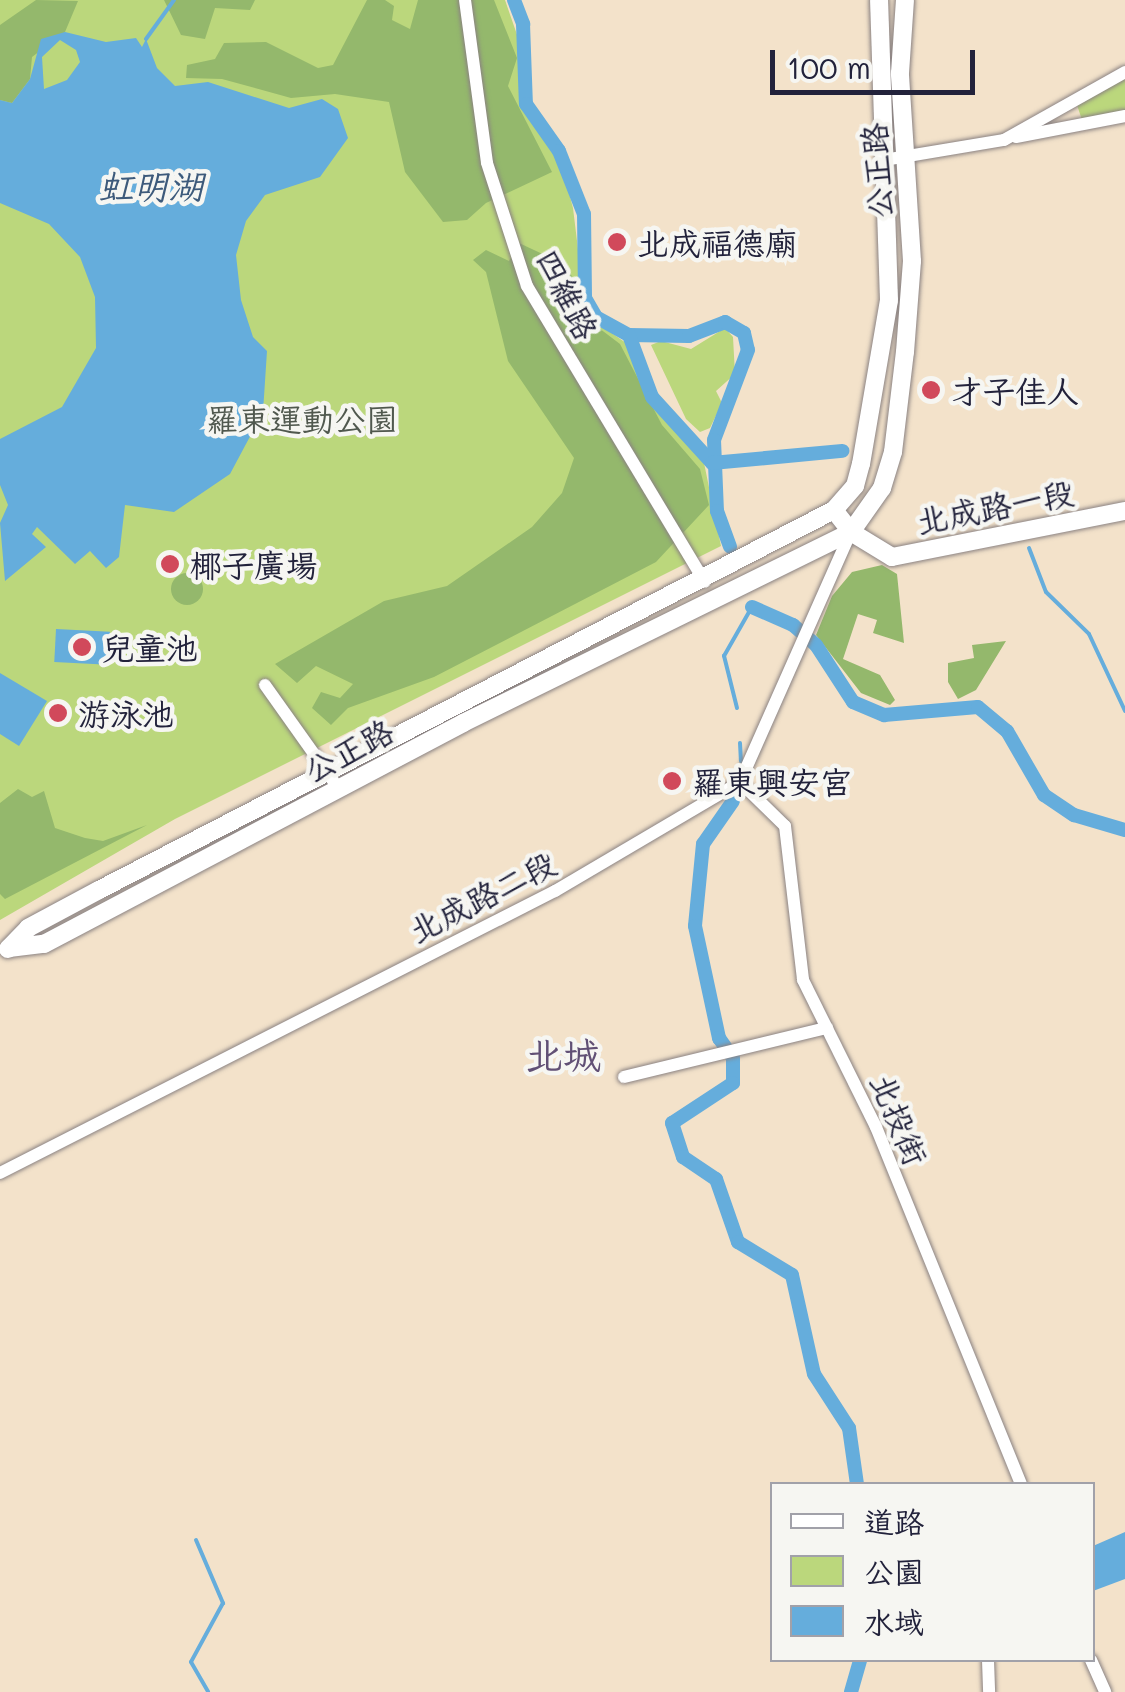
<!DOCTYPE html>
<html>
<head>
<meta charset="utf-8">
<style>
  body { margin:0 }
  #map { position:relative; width:1125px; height:1692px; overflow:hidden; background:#f3e2ca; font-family:Mali,"LXGW WenKai TC",sans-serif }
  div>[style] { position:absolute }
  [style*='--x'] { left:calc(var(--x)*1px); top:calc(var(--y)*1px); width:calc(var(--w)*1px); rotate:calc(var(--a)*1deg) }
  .green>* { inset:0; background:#bbd77c }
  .forest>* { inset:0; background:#94b86c }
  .round { border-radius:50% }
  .water>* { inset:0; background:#65addc; transform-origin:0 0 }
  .stream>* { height:4px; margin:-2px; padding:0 2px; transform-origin:2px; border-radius:2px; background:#65addc }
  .canal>* { height:14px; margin:-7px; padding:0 7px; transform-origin:7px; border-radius:7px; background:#65addc }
  .roads { filter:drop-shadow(0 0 2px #8a8282) drop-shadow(0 0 2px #8a8282) }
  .street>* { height:12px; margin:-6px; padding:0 6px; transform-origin:6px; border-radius:6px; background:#fff }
  .secondary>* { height:18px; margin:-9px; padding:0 9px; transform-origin:9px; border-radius:9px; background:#fff }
  .dots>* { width:28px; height:28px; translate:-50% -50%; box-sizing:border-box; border:5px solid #f6f6f2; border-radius:50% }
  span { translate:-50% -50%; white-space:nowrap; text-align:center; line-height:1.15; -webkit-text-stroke:9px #f6f6f2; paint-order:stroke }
  .street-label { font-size:32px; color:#22223b }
  .poi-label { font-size:32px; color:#22223b }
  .left { translate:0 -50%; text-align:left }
  .park-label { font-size:32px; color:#50584e }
  .water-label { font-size:35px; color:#3d5a7b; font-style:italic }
  .quarter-label { font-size:38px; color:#615075 }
  .legend { position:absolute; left:770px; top:1482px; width:325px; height:180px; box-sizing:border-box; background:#f6f6f2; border:2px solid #a1a1a9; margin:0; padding:12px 18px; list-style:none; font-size:30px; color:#22223b }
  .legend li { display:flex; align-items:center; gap:20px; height:50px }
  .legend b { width:50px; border:2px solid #a1a1a9 }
  .scale { position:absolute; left:770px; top:50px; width:205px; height:45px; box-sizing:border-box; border:5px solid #22223b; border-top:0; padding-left:12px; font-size:30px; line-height:35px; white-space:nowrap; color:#22223b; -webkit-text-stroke:8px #f6f6f2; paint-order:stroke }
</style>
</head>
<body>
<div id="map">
  <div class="green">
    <i style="clip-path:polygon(0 0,505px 0,522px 49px,531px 110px,561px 163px,573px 208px,586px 315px,626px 343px,665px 416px,702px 453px,721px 546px,175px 819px,0 920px)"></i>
    <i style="clip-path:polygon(1125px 72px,1125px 116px,1083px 123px,1075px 99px)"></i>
    <i style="clip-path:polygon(725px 328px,733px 337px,735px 374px,716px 391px,722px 403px,710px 428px,700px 432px,686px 419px,651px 345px,661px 341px,691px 349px)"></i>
  </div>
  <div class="forest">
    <i style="clip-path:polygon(36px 0,78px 1px,65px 32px,32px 57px,30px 79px,12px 103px,0 100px,0 25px)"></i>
    <i style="clip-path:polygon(164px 0,255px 0,250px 10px,215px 8px,205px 39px,181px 35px)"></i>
    <i style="clip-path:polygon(367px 0,385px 0,394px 6px,392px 20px,410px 29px,418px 0,494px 0,517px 58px,508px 86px,552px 172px,486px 203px,467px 220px,443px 222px,405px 172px,389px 102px,335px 94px,291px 98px,222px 79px,186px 78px,187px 65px,215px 59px,224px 43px,266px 42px,318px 68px,333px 65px)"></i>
    <i style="clip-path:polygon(519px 243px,564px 264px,575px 281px,579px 313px,620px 344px,662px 425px,700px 469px,709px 505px,656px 562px,434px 677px,348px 708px,331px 725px,312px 708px,321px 692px,340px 698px,353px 684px,316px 666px,297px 683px,275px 664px,384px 601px,447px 586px,532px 527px,562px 493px,574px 458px,508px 361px,486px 272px,473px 260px,486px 250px,509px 261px)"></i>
    <i style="clip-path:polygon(882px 565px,897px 574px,904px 643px,873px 633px,877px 620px,858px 614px,843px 659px,880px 675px,895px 700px,890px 705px,861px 693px,816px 635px,832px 596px,852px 572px)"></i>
    <i class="round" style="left:171px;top:573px;width:32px;height:32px"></i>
    <i style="clip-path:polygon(1006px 641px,976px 690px,958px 699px,948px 682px,948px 663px,974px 658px,972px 645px)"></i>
    <i style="clip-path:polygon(18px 789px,32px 797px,44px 791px,55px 828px,85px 838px,103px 841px,147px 825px,5px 899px,0 894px,0 803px)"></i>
  </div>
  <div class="water">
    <i style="clip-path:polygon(evenodd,65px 32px,106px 42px,136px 38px,142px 47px,146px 39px,157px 68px,175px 86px,208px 82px,289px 108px,322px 99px,338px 109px,348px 138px,320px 177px,265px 195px,246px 221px,236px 255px,241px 300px,253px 337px,267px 351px,263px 412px,230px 474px,174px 512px,125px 505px,119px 557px,106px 568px,90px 551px,75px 564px,37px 527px,32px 534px,46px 547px,5px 581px,0 523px,8px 505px,0 485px,0 439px,62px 407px,96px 348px,95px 297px,80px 257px,49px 224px,0 203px,0 100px,12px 103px,30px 79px,41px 39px,65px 32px,60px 40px,76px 50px,80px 62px,67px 80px,44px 89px,42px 57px,60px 40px)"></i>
    <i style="left:56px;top:629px;width:54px;height:33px;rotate:3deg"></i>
    <i style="clip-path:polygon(0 673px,47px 701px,19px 746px,0 734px)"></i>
    <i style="clip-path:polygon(1125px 1532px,1125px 1579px,1093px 1591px,1093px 1546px)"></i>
  </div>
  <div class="stream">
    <i style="--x:146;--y:39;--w:48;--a:-54.3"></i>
    <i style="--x:1029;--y:548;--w:47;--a:68.9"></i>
    <i style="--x:1046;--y:592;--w:60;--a:44.3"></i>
    <i style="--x:1089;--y:634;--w:85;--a:64.9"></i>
    <i style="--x:737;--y:708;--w:54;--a:-104"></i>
    <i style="--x:724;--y:656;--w:56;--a:-60.3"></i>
    <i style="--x:740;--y:743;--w:18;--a:87"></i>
    <i style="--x:196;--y:1540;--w:69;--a:66.8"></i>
    <i style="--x:223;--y:1603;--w:67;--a:118.5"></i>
    <i style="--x:191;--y:1662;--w:34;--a:60"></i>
  </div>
  <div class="canal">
    <i style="--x:514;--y:0;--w:26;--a:69"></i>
    <i style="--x:523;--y:24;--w:80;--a:87.9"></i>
    <i style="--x:526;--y:104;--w:57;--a:54.9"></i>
    <i style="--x:559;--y:151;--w:68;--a:68.4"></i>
    <i style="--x:584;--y:214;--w:84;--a:89.3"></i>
    <i style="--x:585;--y:298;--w:22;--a:60"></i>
    <i style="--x:596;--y:317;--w:38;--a:29"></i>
    <i style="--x:629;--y:335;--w:60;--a:1"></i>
    <i style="--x:689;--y:336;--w:39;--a:-21"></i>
    <i style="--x:725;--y:322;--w:22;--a:30"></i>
    <i style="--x:744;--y:333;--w:17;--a:77"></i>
    <i style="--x:748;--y:350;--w:96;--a:110.7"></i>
    <i style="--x:714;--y:440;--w:71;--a:87.6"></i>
    <i style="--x:717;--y:511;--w:38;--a:70"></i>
    <i style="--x:629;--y:335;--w:66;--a:69.6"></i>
    <i style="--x:652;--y:397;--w:89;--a:47.7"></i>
    <i style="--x:712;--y:463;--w:131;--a:-5.3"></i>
    <i style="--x:752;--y:607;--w:45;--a:23.7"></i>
    <i style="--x:793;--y:625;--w:30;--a:41"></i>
    <i style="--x:816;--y:645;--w:68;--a:57"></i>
    <i style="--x:853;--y:702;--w:34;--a:23"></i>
    <i style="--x:884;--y:715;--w:94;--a:-4.9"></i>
    <i style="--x:978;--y:707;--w:38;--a:40"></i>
    <i style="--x:1007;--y:731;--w:74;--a:60"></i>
    <i style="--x:1044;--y:795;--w:36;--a:34"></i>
    <i style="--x:1074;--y:815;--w:53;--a:16.4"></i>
    <i style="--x:733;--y:801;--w:52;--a:124.9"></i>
    <i style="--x:703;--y:844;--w:82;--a:95.6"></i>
    <i style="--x:695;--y:926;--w:115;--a:77.9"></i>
    <i style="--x:719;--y:1038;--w:24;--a:55"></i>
    <i style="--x:733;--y:1058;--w:25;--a:90"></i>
    <i style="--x:733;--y:1083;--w:73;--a:146.7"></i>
    <i style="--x:672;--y:1123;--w:36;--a:72"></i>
    <i style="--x:683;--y:1157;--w:40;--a:34"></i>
    <i style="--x:716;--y:1179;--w:67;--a:70.8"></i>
    <i style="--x:738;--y:1242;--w:63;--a:31.4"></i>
    <i style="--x:792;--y:1275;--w:101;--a:77.5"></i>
    <i style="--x:814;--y:1374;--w:64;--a:57.1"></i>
    <i style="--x:849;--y:1428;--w:57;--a:81.9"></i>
    <i style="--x:851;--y:1692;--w:33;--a:-74"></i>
  </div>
  <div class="roads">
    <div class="street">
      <i style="--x:465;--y:0;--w:164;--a:82.3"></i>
      <i style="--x:487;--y:163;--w:129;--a:72"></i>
      <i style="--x:527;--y:286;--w:345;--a:59"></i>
      <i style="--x:1016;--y:137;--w:111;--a:-10.9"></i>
      <i style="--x:884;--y:160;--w:122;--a:-9.5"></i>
      <i style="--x:1004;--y:140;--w:139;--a:-29.3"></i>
      <i style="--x:265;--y:685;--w:128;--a:54.6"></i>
      <i style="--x:740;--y:782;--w:63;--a:44.4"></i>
      <i style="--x:785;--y:826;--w:155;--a:83.3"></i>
      <i style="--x:803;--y:980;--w:164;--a:63.6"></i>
      <i style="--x:876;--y:1127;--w:385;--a:67.9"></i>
      <i style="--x:624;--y:1077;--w:209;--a:-13.6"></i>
      <i style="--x:0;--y:1173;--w:623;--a:-26.94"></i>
      <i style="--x:555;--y:891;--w:215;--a:-30.5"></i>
      <i style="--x:740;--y:782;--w:274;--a:-66.1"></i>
      <i style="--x:988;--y:1660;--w:32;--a:88"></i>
      <i style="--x:1091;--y:1660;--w:35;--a:66"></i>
    </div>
    <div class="secondary">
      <i style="--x:834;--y:510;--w:28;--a:52"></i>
      <i style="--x:851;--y:532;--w:48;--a:31.4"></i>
      <i style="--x:892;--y:557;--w:237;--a:-11.2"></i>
      <i style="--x:9;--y:948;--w:35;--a:-7"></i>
      <i style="--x:44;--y:944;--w:474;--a:-27.8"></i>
      <i style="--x:463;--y:723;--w:432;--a:-26.2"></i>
      <i style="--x:851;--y:532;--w:54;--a:-54.8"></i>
      <i style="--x:882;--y:488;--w:38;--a:-73"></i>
      <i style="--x:893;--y:452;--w:101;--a:-83.2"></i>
      <i style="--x:905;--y:352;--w:91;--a:-85.6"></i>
      <i style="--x:912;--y:261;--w:188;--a:-93.7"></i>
      <i style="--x:900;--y:73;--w:73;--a:-86.1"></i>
      <i style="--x:8;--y:949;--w:29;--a:-46"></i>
      <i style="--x:28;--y:928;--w:81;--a:-28.2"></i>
      <i style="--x:99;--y:890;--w:827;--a:-27.34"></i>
      <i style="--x:834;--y:510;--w:32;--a:-49"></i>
      <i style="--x:855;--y:486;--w:23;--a:-75"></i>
      <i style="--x:861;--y:464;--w:166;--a:-80.3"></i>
      <i style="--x:889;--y:300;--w:300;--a:-91.9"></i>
    </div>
  </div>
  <div class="dots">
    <i style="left:617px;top:242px;background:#d1495b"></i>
    <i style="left:931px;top:390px;background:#d1495b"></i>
    <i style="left:170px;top:564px;background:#d1495b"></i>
    <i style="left:82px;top:647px;background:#d1495b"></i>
    <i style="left:58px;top:713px;background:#d1495b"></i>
    <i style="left:672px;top:781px;background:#d1495b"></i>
  </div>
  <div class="street-label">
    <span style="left:876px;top:171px;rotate:-94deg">公正路</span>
    <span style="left:568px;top:294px;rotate:63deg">四維路</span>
    <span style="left:995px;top:506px;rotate:-11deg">北成路一段</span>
    <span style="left:348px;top:750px;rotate:-28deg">公正路</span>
    <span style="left:482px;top:896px;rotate:-27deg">北成路二段</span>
    <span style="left:900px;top:1119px;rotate:67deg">北投街</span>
  </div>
  <div class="poi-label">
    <span class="left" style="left:637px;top:242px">北成福德廟</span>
    <span class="left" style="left:951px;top:390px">才子佳人</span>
    <span class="left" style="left:190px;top:564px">椰子廣場</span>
    <span class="left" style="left:102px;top:647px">兒童池</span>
    <span class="left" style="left:78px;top:713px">游泳池</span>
    <span class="left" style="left:692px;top:781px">羅東興安宮</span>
  </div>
  <div class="park-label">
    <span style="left:302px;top:418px">羅東運動公園</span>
  </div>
  <div class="water-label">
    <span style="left:151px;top:185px">虹明湖</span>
  </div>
  <div class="quarter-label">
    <span style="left:563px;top:1055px">北城</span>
  </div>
  <ul class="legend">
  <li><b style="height:12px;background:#fff"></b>道路</li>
  <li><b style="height:28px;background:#bbd77c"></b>公園</li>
  <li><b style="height:28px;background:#65addc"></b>水域</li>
  </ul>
  <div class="scale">100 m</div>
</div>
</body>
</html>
